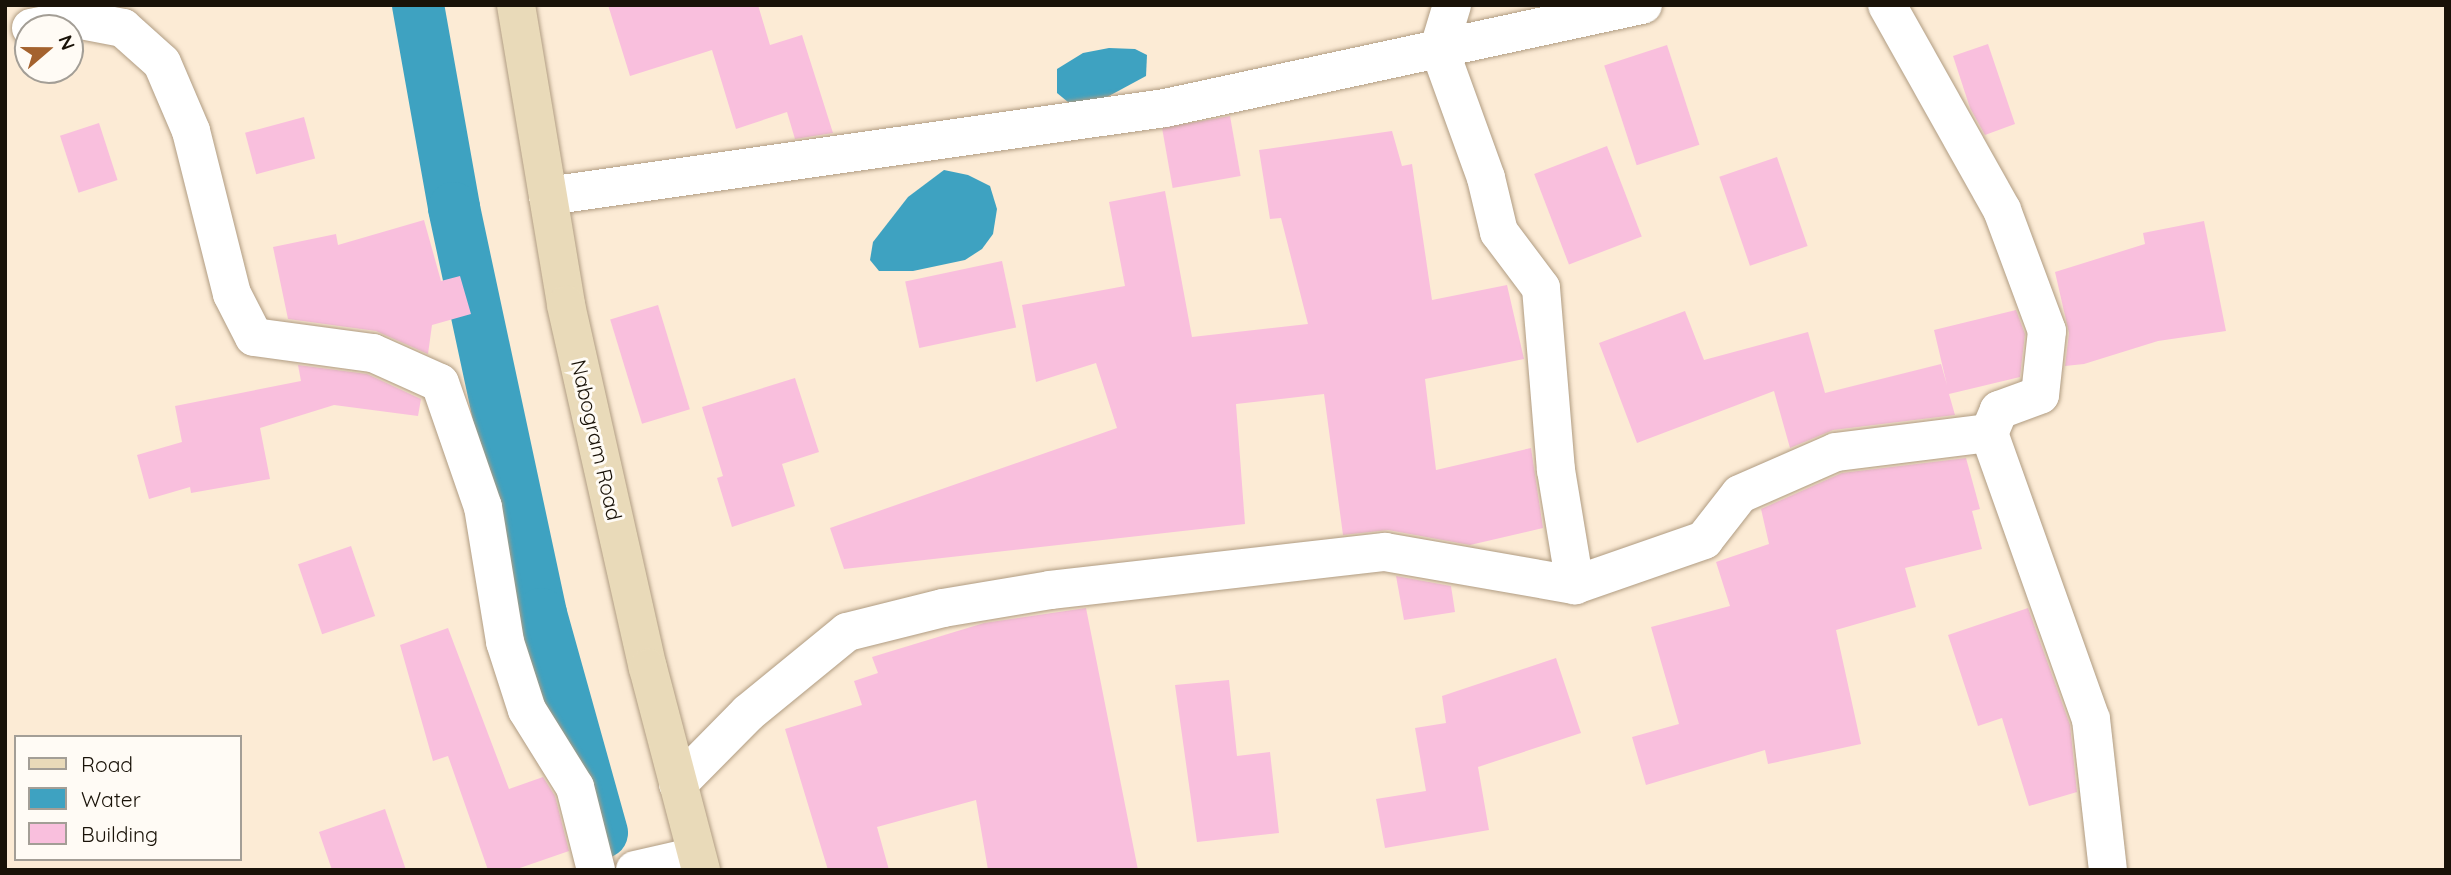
<!DOCTYPE html>
<html>
<head>
<meta charset="utf-8">
<style>
  body { margin:0 }
  #map { position:relative; width:2451px; height:875px; overflow:hidden; background:#fcebd5; font-family:Quicksand,sans-serif }
  div>[style] { position:absolute }
  [style*='--x'] { left:calc(var(--x)*1px); top:calc(var(--y)*1px); width:calc(var(--w)*1px); rotate:calc(var(--a)*1deg) }
  .water>* { inset:0; background:#3ea2c1 }
  .canal>* { height:52px; margin:-26px; padding:0 26px; transform-origin:26px; border-radius:26px; background:#3ea2c1 }
  .building>* { inset:0; background:#f9bfdd; transform-origin:0 0 }
  .roads { filter:drop-shadow(0 0 2px #b09c82) drop-shadow(0 0 2px #b09c82) }
  .street>* { height:38px; margin:-19px; padding:0 19px; transform-origin:19px; border-radius:19px; background:#fff }
  .secondary>* { height:38px; margin:-19px; padding:0 19px; transform-origin:19px; border-radius:19px; background:#e9dab9 }
  span { translate:-50% -50%; white-space:nowrap; text-align:center; line-height:1.15; -webkit-text-stroke:6px #fffbf5; paint-order:stroke }
  .street-label { font-size:21px; color:#191208 }
  .frame { position:absolute; inset:0; border:7px solid #191208; pointer-events:none }
  .legend { position:absolute; left:14px; top:735px; width:228px; height:126px; box-sizing:border-box; background:#fffbf5; border:2px solid #a39e96; margin:0; padding:9px 12px; list-style:none; font-size:21px; color:#191208 }
  .legend li { display:flex; align-items:center; gap:14px; height:35px }
  .legend b { width:35px; border:2px solid #a39e96 }
  .north { position:absolute; left:14px; top:14px; width:70px; height:70px; box-sizing:border-box; background:#fffbf5; border:2px solid #a39e96; border-radius:50%; rotate:70deg; font-size:19px; font-weight:700; line-height:28px; text-align:center; color:#191208 }
  .north::after { content:''; display:block; margin:auto; width:24px; height:32px; background:#a4622e; clip-path:polygon(50% 0,100% 100%,50% 72%,0 100%) }
</style>
</head>
<body>
<div id="map">
  <div class="water">
    <i style="clip-path:polygon(1109px 48px,1135px 49px,1147px 55px,1146px 76px,1096px 103px,1068px 102px,1057px 93px,1057px 69px,1083px 53px)"></i>
    <i style="clip-path:polygon(944px 170px,968px 175px,990px 186px,997px 209px,993px 234px,982px 249px,965px 260px,913px 271px,879px 271px,870px 260px,873px 242px,908px 197px)"></i>
  </div>
  <div class="canal">
    <i style="--x:418;--y:5;--w:206;--a:79.9"></i>
    <i style="--x:454;--y:208;--w:415;--a:77.9"></i>
    <i style="--x:541;--y:614;--w:227;--a:74.4"></i>
  </div>
  <div class="building">
    <i style="clip-path:polygon(608px 5px,758px 5px,770px 45px,802px 35px,833px 133px,795px 139px,787px 112px,736px 129px,712px 50px,630px 76px)"></i>
    <i style="clip-path:polygon(1988px 44px,2015px 124px,1985px 135px,1970px 108px,1953px 56px)"></i>
    <i style="left:1667px;top:45px;width:105px;height:66px;rotate:72deg"></i>
    <i style="left:1230px;top:116px;width:61px;height:69px;rotate:80deg"></i>
    <i style="left:304px;top:117px;width:43px;height:61px;rotate:75deg"></i>
    <i style="left:99px;top:123px;width:60px;height:41px;rotate:72deg"></i>
    <i style="clip-path:polygon(1392px 131px,1402px 166px,1412px 164px,1432px 300px,1507px 285px,1524px 359px,1425px 379px,1436px 470px,1531px 448px,1543px 528px,1470px 545px,1388px 530px,1343px 535px,1324px 394px,1236px 404px,1245px 524px,844px 569px,830px 528px,1117px 428px,1096px 363px,1036px 382px,1022px 305px,1125px 286px,1109px 202px,1165px 191px,1192px 337px,1308px 324px,1281px 218px,1270px 219px,1259px 150px)"></i>
    <i style="left:1607px;top:146px;width:97px;height:78px;rotate:69deg"></i>
    <i style="left:1777px;top:157px;width:94px;height:61px;rotate:71deg"></i>
    <i style="clip-path:polygon(424px 220px,441px 281px,460px 276px,471px 314px,432px 325px,428px 354px,376px 331px,288px 319px,273px 247px,336px 234px,338px 245px)"></i>
    <i style="clip-path:polygon(2204px 221px,2226px 331px,2158px 341px,2084px 364px,2065px 366px,2069px 333px,2055px 272px,2145px 244px,2143px 233px)"></i>
    <i style="left:1002px;top:261px;width:68px;height:99px;rotate:78deg"></i>
    <i style="left:658px;top:305px;width:109px;height:50px;rotate:73deg"></i>
    <i style="clip-path:polygon(2016px 310px,2025px 334px,2020px 377px,1949px 394px,1955px 415px,1833px 430px,1790px 448px,1774px 391px,1637px 443px,1599px 343px,1685px 311px,1704px 360px,1808px 332px,1825px 393px,1941px 364px,1947px 385px,1934px 330px)"></i>
    <i style="clip-path:polygon(298px 365px,367px 374px,421px 399px,418px 416px,334px 405px,260px 428px,270px 479px,191px 493px,190px 487px,149px 499px,137px 455px,182px 442px,175px 406px,301px 381px)"></i>
    <i style="clip-path:polygon(795px 378px,819px 452px,782px 464px,795px 506px,732px 527px,717px 478px,723px 476px,702px 407px)"></i>
    <i style="clip-path:polygon(1966px 458px,1980px 509px,1972px 511px,1982px 549px,1905px 568px,1916px 607px,1836px 630px,1861px 744px,1768px 764px,1765px 750px,1646px 785px,1632px 737px,1679px 724px,1651px 627px,1730px 606px,1716px 562px,1769px 544px,1761px 509px,1842px 473px)"></i>
    <i style="left:351px;top:546px;width:74px;height:56px;rotate:71deg"></i>
    <i style="clip-path:polygon(1396px 576px,1451px 586px,1455px 612px,1404px 620px)"></i>
    <i style="clip-path:polygon(1086px 608px,1138px 870px,988px 870px,976px 800px,877px 827px,889px 870px,828px 870px,785px 729px,862px 705px,854px 681px,878px 673px,872px 657px,984px 623px)"></i>
    <i style="clip-path:polygon(2028px 608px,2070px 725px,2077px 792px,2029px 806px,2002px 718px,1978px 726px,1948px 635px)"></i>
    <i style="clip-path:polygon(448px 628px,509px 789px,543px 777px,555px 796px,569px 851px,514px 870px,488px 870px,448px 756px,433px 761px,400px 645px)"></i>
    <i style="clip-path:polygon(1556px 658px,1581px 733px,1478px 767px,1489px 830px,1385px 848px,1376px 799px,1426px 791px,1415px 728px,1446px 723px,1442px 696px)"></i>
    <i style="clip-path:polygon(1229px 680px,1237px 756px,1270px 752px,1279px 833px,1197px 842px,1175px 685px)"></i>
    <i style="clip-path:polygon(385px 809px,406px 870px,332px 870px,319px 832px)"></i>
  </div>
  <div class="roads">
    <div class="street">
      <i style="--x:1452;--y:5;--w:45;--a:106.8"></i>
      <i style="--x:1439;--y:48;--w:138;--a:70.1"></i>
      <i style="--x:1486;--y:178;--w:56;--a:76.5"></i>
      <i style="--x:1499;--y:232;--w:70;--a:53.1"></i>
      <i style="--x:1541;--y:288;--w:183;--a:85.3"></i>
      <i style="--x:1556;--y:470;--w:117;--a:80.6"></i>
      <i style="--x:1887;--y:5;--w:235;--a:60.7"></i>
      <i style="--x:2002;--y:210;--w:129;--a:69.6"></i>
      <i style="--x:2047;--y:331;--w:64;--a:96.2"></i>
      <i style="--x:2040;--y:395;--w:44;--a:159.9"></i>
      <i style="--x:1999;--y:410;--w:25;--a:113"></i>
      <i style="--x:1989;--y:433;--w:304;--a:70.4"></i>
      <i style="--x:2091;--y:719;--w:152;--a:83.6"></i>
      <i style="--x:31;--y:28;--w:46;--a:-11.3"></i>
      <i style="--x:76;--y:19;--w:48;--a:10.8"></i>
      <i style="--x:123;--y:28;--w:52;--a:41.9"></i>
      <i style="--x:162;--y:63;--w:74;--a:66.9"></i>
      <i style="--x:191;--y:131;--w:168;--a:75.9"></i>
      <i style="--x:232;--y:294;--w:48;--a:62.9"></i>
      <i style="--x:254;--y:337;--w:120;--a:7.7"></i>
      <i style="--x:373;--y:353;--w:73;--a:24.1"></i>
      <i style="--x:440;--y:383;--w:131;--a:70.9"></i>
      <i style="--x:483;--y:507;--w:137;--a:80.7"></i>
      <i style="--x:505;--y:642;--w:71;--a:72.1"></i>
      <i style="--x:527;--y:710;--w:91;--a:58.1"></i>
      <i style="--x:575;--y:787;--w:86;--a:75.8"></i>
      <i style="--x:548;--y:196;--w:623;--a:-8.12"></i>
      <i style="--x:1165;--y:108;--w:489;--a:-12.2"></i>
      <i style="--x:678;--y:784;--w:100;--a:-45.4"></i>
      <i style="--x:748;--y:713;--w:128;--a:-39.3"></i>
      <i style="--x:847;--y:632;--w:99;--a:-14"></i>
      <i style="--x:943;--y:608;--w:109;--a:-9.5"></i>
      <i style="--x:1050;--y:590;--w:337;--a:-6.5"></i>
      <i style="--x:1385;--y:552;--w:193;--a:9.9"></i>
      <i style="--x:1575;--y:585;--w:137;--a:-19.2"></i>
      <i style="--x:1704;--y:540;--w:58;--a:-52"></i>
      <i style="--x:1740;--y:494;--w:105;--a:-23.6"></i>
      <i style="--x:1836;--y:452;--w:154;--a:-7.1"></i>
      <i style="--x:635;--y:870;--w:63;--a:-12.9"></i>
    </div>
    <div class="secondary">
      <i style="--x:516;--y:5;--w:304;--a:80.5"></i>
      <i style="--x:566;--y:305;--w:372;--a:77.3"></i>
      <i style="--x:648;--y:668;--w:209;--a:75.3"></i>
    </div>
  </div>
  <div class="street-label">
    <span style="left:597px;top:440px;rotate:77deg">Nabogram Road</span>
  </div>
  <div class="frame"></div>
  <ul class="legend">
  <li><b style="height:9px;background:#e9dab9"></b>Road</li>
  <li><b style="height:19px;background:#3ea2c1"></b>Water</li>
  <li><b style="height:19px;background:#f9bfdd"></b>Building</li>
  </ul>
  <div class="north">N</div>
</div>
</body>
</html>
